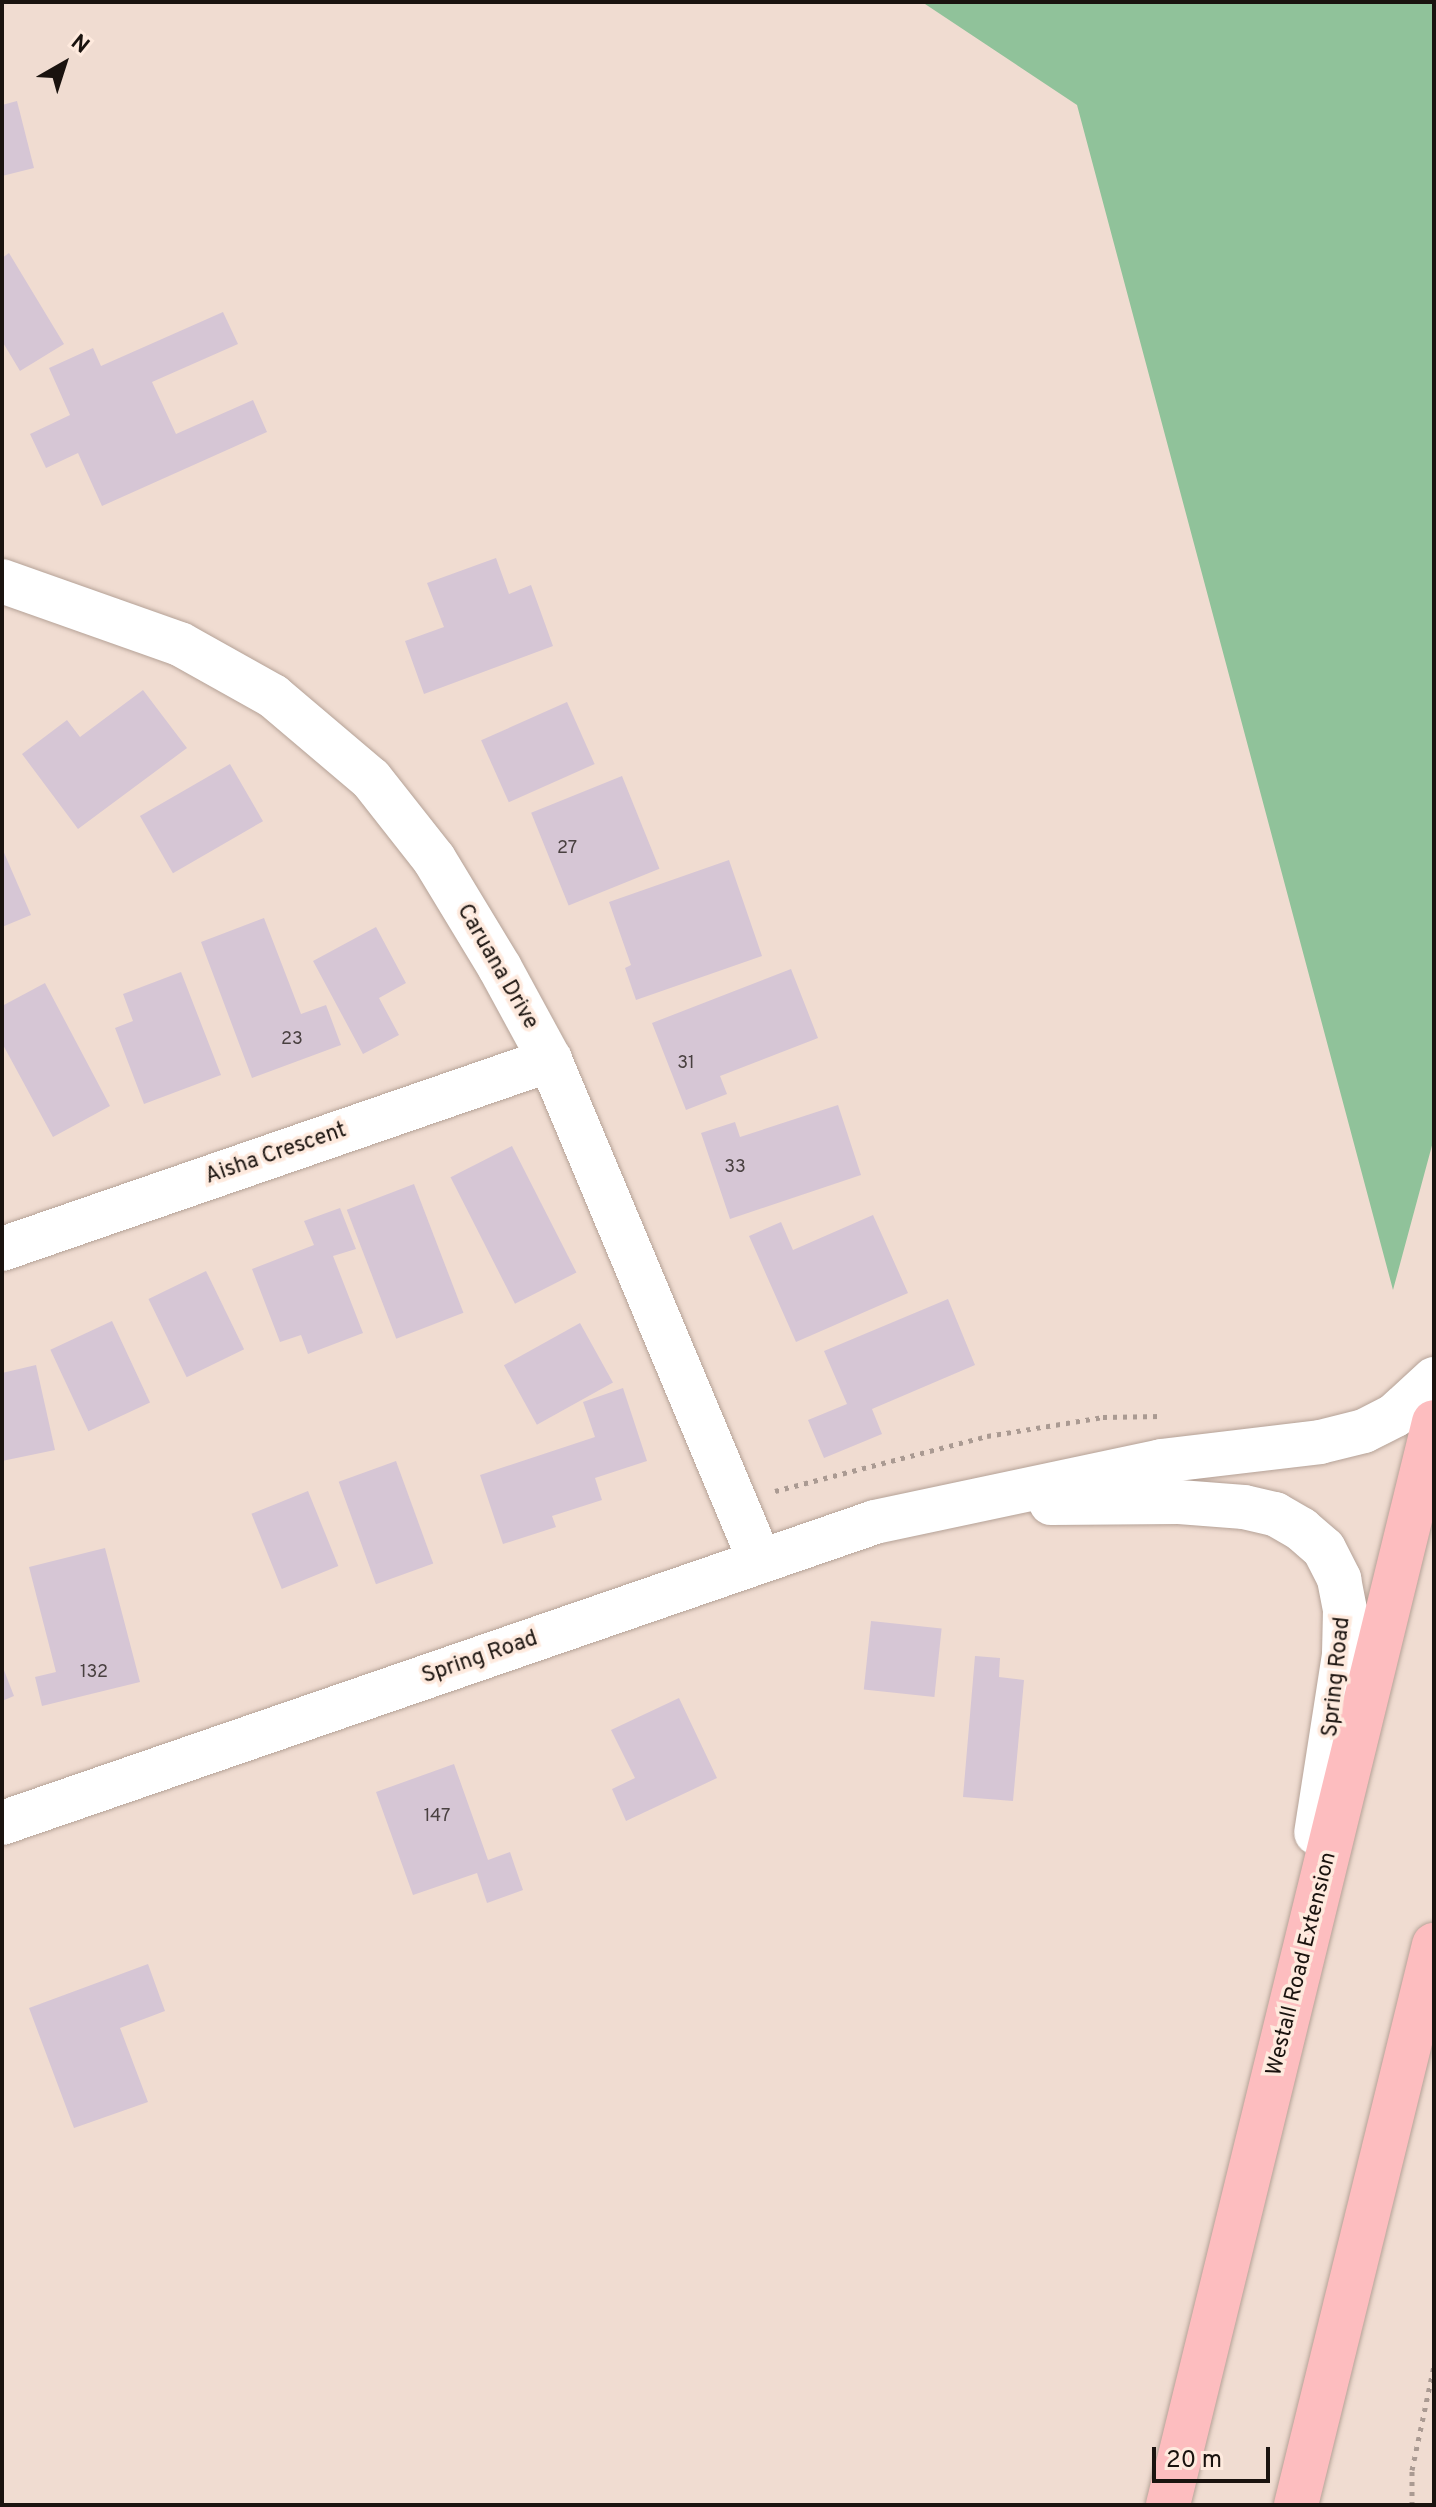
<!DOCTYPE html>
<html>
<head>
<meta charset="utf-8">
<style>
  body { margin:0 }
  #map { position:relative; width:1436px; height:2507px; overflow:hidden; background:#f0dcd1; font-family:Overpass,sans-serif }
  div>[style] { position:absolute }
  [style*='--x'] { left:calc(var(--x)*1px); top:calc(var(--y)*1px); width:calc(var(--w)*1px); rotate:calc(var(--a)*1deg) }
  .forest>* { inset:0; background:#90c29a }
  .building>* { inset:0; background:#d6c6d5; transform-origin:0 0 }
  .path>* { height:5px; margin-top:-2.5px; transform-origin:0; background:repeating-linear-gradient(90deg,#aa9a92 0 4px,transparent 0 10px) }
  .roads { filter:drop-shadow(0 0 2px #b5a297) drop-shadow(0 0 2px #b5a297) }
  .street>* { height:44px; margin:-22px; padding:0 22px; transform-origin:22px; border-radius:22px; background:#fff }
  .secondary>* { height:44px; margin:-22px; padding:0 22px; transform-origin:22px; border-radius:22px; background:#fff }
  .highway>* { height:44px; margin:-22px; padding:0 22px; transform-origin:22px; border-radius:22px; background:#fdbdbf }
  span { translate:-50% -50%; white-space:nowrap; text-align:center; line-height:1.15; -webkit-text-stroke:7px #feeade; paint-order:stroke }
  .number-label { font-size:18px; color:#494040 }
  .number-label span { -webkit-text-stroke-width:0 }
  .street-label { font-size:22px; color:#1a130f }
  .frame { position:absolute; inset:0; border:4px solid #1a130f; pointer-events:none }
  .north { position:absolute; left:24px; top:24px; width:80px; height:80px; -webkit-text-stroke:6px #feeade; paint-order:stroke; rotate:39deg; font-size:22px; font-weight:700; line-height:32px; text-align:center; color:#1a130f }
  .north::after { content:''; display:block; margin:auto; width:28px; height:36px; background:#1a130f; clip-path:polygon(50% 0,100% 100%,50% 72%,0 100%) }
  .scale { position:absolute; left:1152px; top:2447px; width:118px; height:36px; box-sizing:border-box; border:4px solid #1a130f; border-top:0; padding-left:10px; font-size:24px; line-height:28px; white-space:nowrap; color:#1a130f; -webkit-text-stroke:6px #feeade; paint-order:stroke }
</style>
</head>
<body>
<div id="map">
  <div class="forest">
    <i style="clip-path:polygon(922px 2px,1434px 2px,1434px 1138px,1393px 1290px,1077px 105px)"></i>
  </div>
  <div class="building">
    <i style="clip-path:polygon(17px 101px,34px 168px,2px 176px,2px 105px)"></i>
    <i style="clip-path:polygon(9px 253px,64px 344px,20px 371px,2px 341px,2px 258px)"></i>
    <i style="clip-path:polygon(223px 312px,238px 344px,152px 382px,176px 434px,253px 400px,267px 432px,102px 506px,78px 453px,46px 468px,30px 434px,70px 415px,49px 368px,93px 348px,101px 366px)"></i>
    <i style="clip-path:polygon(496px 558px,509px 594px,531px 585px,553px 646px,424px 694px,405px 641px,444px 627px,427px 583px)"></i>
    <i style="clip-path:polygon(143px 690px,187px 748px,78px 829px,22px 754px,67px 720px,80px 737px)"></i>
    <i style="left:567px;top:702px;width:68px;height:94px;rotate:66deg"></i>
    <i style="left:230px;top:764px;width:66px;height:104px;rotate:60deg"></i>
    <i style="left:622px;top:776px;width:100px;height:98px;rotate:68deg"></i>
    <i style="clip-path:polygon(2px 848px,31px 915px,2px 927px)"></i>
    <i style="clip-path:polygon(729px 860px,762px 956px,636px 1000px,625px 968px,631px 965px,609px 902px)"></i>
    <i style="clip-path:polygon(264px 918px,301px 1014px,326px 1005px,341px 1045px,252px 1078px,201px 942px)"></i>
    <i style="clip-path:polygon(376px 927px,406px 983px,379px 998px,399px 1035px,363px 1054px,313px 961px)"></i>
    <i style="clip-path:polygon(791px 969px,818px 1038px,720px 1076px,727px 1094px,686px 1110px,652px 1023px)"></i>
    <i style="clip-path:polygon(181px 972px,221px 1075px,144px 1104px,115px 1028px,133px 1021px,123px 994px)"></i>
    <i style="clip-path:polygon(45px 983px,110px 1106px,53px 1137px,2px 1043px,2px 1006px)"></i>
    <i style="clip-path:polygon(838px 1105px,861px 1175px,730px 1219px,701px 1133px,735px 1122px,740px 1137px)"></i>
    <i style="left:512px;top:1146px;width:142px;height:69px;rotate:63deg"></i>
    <i style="left:414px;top:1184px;width:138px;height:72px;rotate:69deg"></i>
    <i style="clip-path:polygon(340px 1208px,356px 1249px,333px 1256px,363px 1333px,308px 1354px,301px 1335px,280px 1342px,252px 1269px,314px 1245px,304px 1221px)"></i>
    <i style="clip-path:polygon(873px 1215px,908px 1293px,796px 1342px,749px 1236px,781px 1222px,793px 1250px)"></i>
    <i style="left:206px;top:1271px;width:87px;height:64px;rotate:64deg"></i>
    <i style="clip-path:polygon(948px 1299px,975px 1365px,872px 1409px,882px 1434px,824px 1458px,808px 1420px,847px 1404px,824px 1351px)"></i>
    <i style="left:112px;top:1321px;width:90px;height:68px;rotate:65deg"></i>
    <i style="left:580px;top:1323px;width:68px;height:87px;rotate:61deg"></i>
    <i style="clip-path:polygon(36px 1365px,55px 1450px,2px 1461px,2px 1373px)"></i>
    <i style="clip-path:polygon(623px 1388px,647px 1461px,595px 1478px,602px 1500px,552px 1516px,556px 1527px,503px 1544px,480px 1475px,595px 1437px,583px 1402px)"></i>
    <i style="left:396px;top:1461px;width:109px;height:61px;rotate:70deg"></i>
    <i style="left:308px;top:1491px;width:81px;height:61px;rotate:68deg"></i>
    <i style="clip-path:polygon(105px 1548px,140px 1682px,42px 1706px,35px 1677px,56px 1672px,29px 1567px)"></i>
    <i style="left:871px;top:1621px;width:71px;height:69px;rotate:6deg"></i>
    <i style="clip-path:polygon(975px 1656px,1000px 1658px,999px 1677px,1024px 1680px,1013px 1801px,963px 1797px)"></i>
    <i style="clip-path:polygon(2px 1665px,14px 1696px,2px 1701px)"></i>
    <i style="clip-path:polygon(679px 1698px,717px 1778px,626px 1821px,612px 1789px,635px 1778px,611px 1730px)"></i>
    <i style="clip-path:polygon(454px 1764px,488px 1860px,510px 1852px,523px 1890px,487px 1903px,477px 1873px,413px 1895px,376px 1792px)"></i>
    <i style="clip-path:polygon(148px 1964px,165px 2011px,120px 2028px,148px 2102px,74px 2128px,29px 2008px)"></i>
  </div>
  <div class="path">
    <i style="--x:775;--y:1491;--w:219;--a:-14.5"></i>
    <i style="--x:987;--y:1436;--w:118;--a:-9.3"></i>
    <i style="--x:1103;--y:1417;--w:58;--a:-1"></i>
    <i style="--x:1412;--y:2505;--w:35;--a:-90"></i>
    <i style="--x:1412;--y:2470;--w:106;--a:-78.1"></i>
  </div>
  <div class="roads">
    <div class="street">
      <i style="--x:2;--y:581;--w:189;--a:19.5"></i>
      <i style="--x:180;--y:644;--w:107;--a:29.2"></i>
      <i style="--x:273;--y:696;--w:128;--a:40.3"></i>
      <i style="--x:371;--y:779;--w:102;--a:51.8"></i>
      <i style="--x:434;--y:859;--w:127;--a:58.8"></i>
      <i style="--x:500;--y:968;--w:105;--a:61.5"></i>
      <i style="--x:550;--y:1060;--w:543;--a:67.26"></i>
      <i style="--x:2;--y:1249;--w:580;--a:-19.03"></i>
    </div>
    <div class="secondary">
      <i style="--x:1051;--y:1503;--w:128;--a:-0.4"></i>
      <i style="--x:1179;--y:1502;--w:65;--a:4.4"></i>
      <i style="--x:1244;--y:1507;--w:32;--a:13"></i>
      <i style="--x:1275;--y:1514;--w:30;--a:30"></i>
      <i style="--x:1301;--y:1529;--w:30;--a:41"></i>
      <i style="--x:1324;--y:1549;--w:34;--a:63"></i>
      <i style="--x:1339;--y:1579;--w:32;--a:79"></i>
      <i style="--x:1345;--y:1610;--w:45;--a:91.3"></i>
      <i style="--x:1344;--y:1655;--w:180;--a:98.9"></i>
      <i style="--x:2;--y:1823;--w:923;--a:-19.02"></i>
      <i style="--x:875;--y:1522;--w:292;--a:-12"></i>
      <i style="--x:1161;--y:1461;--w:160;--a:-6.8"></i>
      <i style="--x:1320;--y:1442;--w:45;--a:-14"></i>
      <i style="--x:1364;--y:1431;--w:35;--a:-27"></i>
      <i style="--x:1395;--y:1415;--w:53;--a:-42.7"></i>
    </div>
    <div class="highway">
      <i style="--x:1168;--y:2505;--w:1115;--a:-76.2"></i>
      <i style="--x:1296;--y:2505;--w:577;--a:-76.16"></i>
    </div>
  </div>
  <div class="number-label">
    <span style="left:567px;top:849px">27</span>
    <span style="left:292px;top:1040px">23</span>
    <span style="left:686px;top:1064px">31</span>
    <span style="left:735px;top:1168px">33</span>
    <span style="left:94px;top:1673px">132</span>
    <span style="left:437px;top:1817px">147</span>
  </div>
  <div class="street-label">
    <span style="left:497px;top:967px;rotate:60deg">Caruana Drive</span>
    <span style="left:276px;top:1154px;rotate:-19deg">Aisha Crescent</span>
    <span style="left:480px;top:1658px;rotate:-19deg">Spring Road</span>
    <span style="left:1337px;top:1677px;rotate:-84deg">Spring Road</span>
    <span style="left:1302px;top:1964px;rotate:-76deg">Westall Road Extension</span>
  </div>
  <div class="frame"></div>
  <div class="north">N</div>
  <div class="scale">20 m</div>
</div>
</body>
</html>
